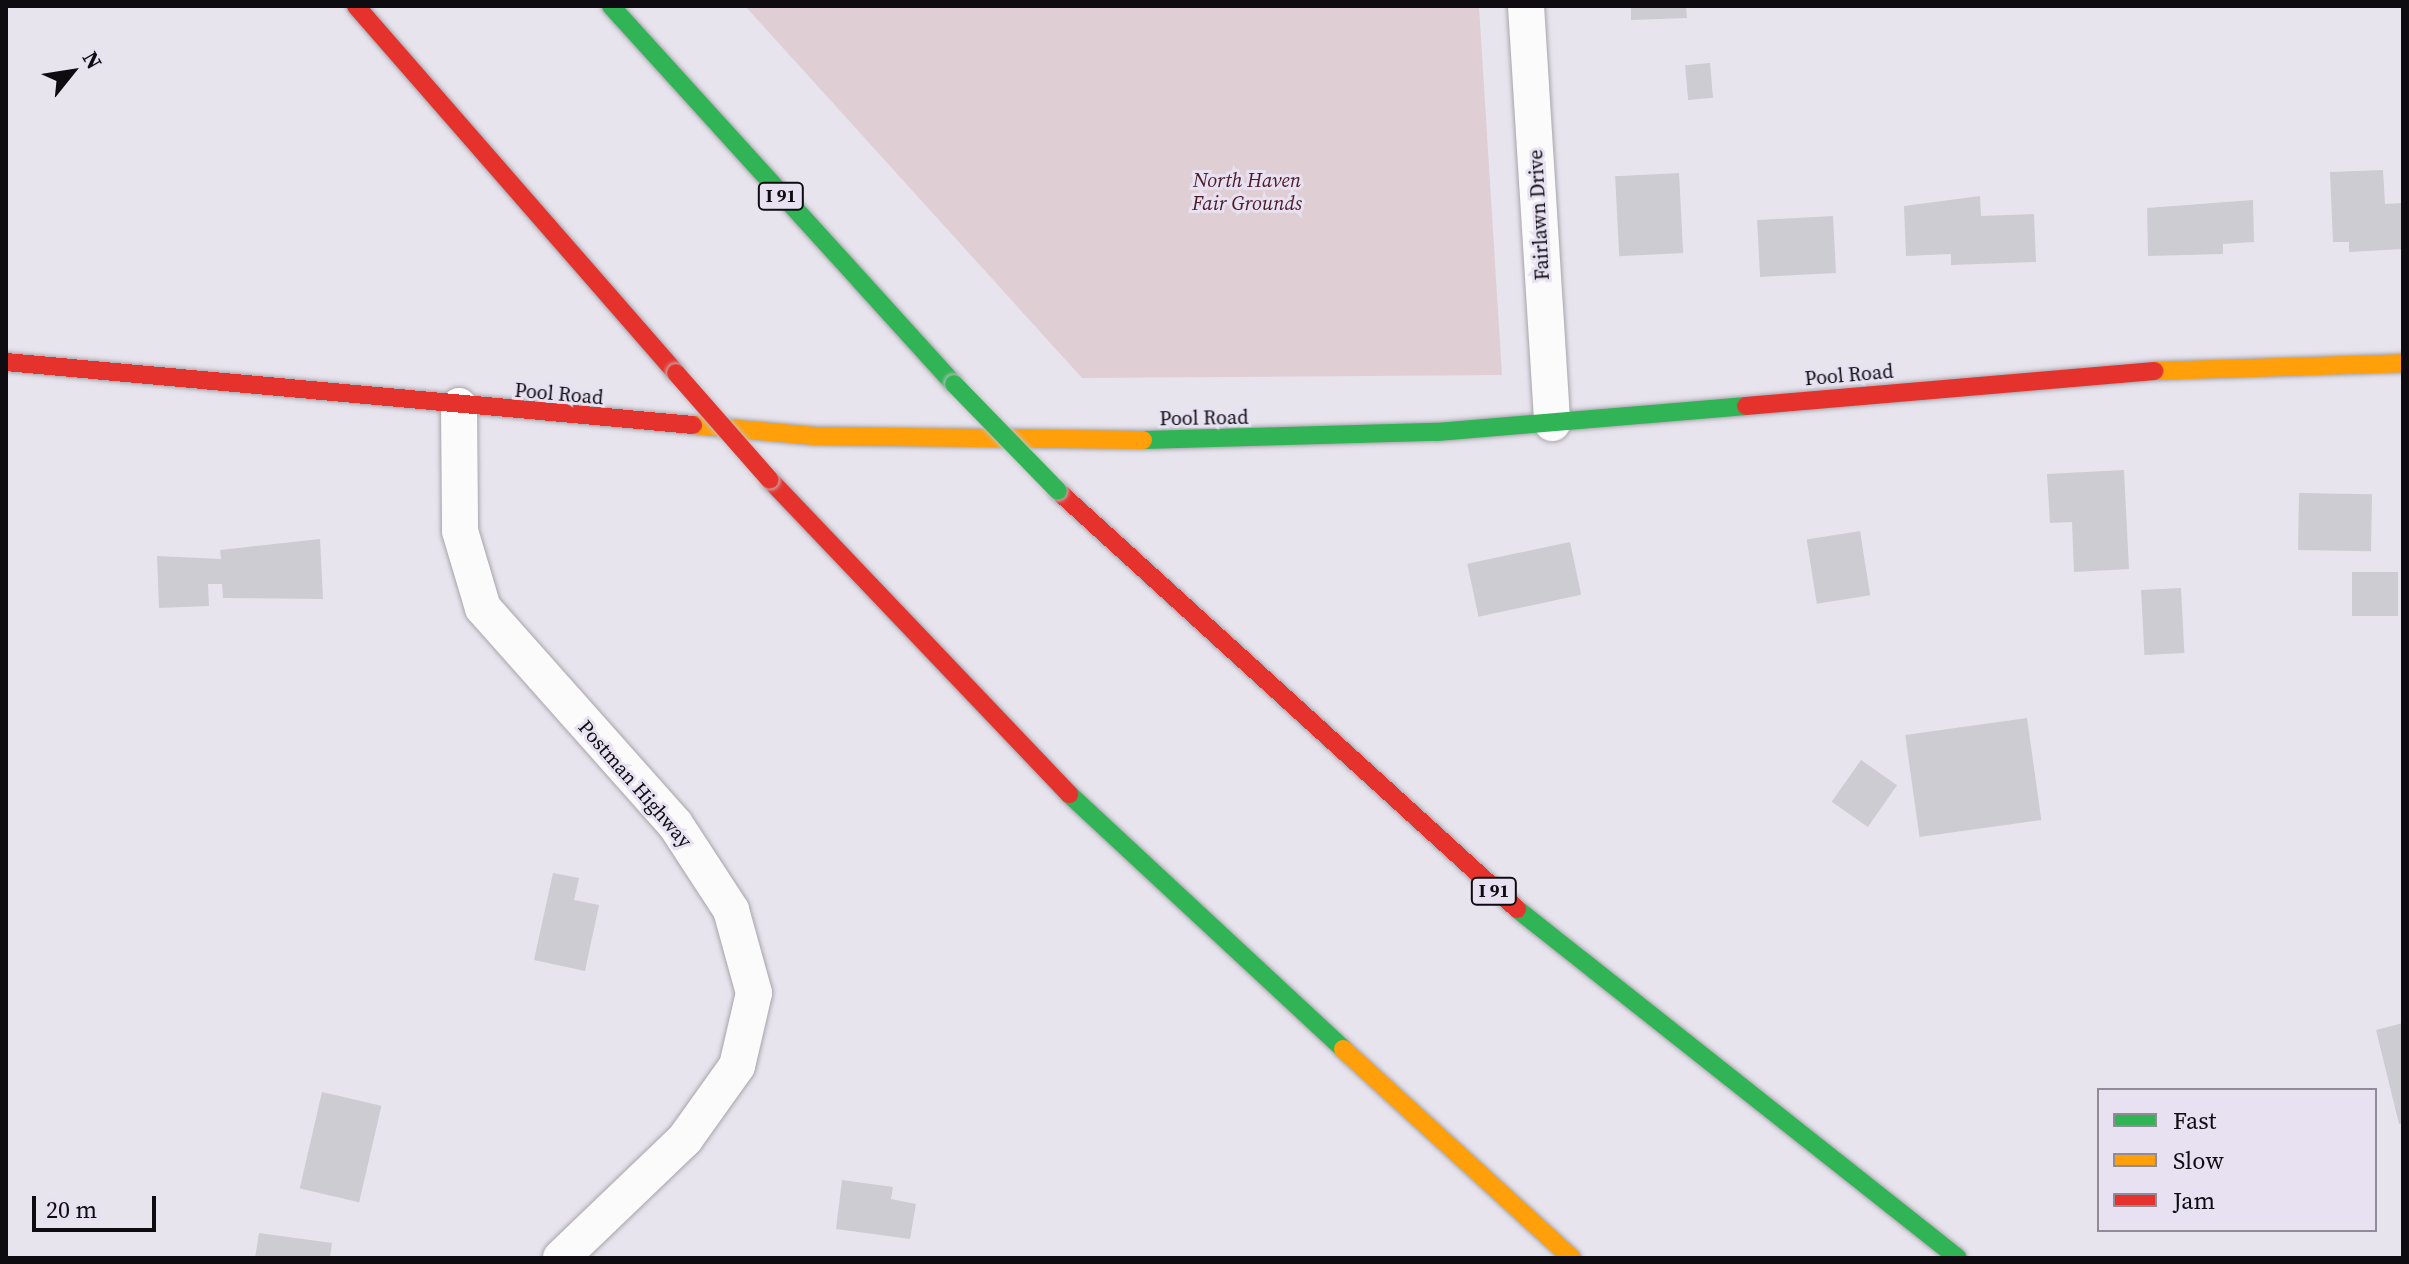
<!DOCTYPE html>
<html>
<head>
<meta charset="utf-8">
<style>
  body { margin:0 }
  #map { position:relative; width:2409px; height:1264px; overflow:hidden; background:#e8e4ee; font-family:"Source Serif 4",serif }
  div>[style] { position:absolute }
  [style*='--x'] { left:calc(var(--x)*1px); top:calc(var(--y)*1px); width:calc(var(--w)*1px); rotate:calc(var(--a)*1deg) }
  .green>* { inset:0; background:#e0ced5 }
  .building>* { inset:0; background:#ccccd2; transform-origin:0 0 }
  .roads { filter:drop-shadow(0 0 2px #a6a4aa) drop-shadow(0 0 2px #a6a4aa) }
  .street>* { height:36px; margin:-18px; padding:0 18px; transform-origin:18px; border-radius:18px; background:#fcfbfc }
  .fast>* { height:18px; margin:-9px; padding:0 9px; transform-origin:9px; border-radius:9px; background:#30b455 }
  .slow>* { height:18px; margin:-9px; padding:0 9px; transform-origin:9px; border-radius:9px; background:#ff9f0a }
  .jam>* { height:18px; margin:-9px; padding:0 9px; transform-origin:9px; border-radius:9px; background:#e5322d }
  .bridges { filter:drop-shadow(0 0 2px #c2c0c4) drop-shadow(0 0 2px #c2c0c4) }
  .fast-bridge>* { height:18px; margin:-9px; padding:0 9px; transform-origin:9px; border-radius:9px; background:#30b455 }
  .jam-bridge>* { height:18px; margin:-9px; padding:0 9px; transform-origin:9px; border-radius:9px; background:#e5322d }
  span { translate:-50% -50%; white-space:nowrap; text-align:center; line-height:1.15; -webkit-text-stroke:6px #e7e1f1; paint-order:stroke }
  .shield-label span { padding:2px 6px; background:#e7e1f1; border:2px solid; border-radius:6px; -webkit-text-stroke-width:0 }
  .shield-label { font-size:18px; color:#0e0c11; font-weight:700 }
  .park-label { font-size:20px; color:#4c1926; font-style:italic }
  .street-label { font-size:20px; color:#0e0c11 }
  .frame { position:absolute; inset:0; border:8px solid #0e0c11; pointer-events:none }
  .legend { position:absolute; left:2097px; top:1088px; width:280px; height:144px; box-sizing:border-box; background:#e7e1f1; border:2px solid #908c97; margin:0; padding:10px 14px; list-style:none; font-size:24px; color:#0e0c11 }
  .legend li { display:flex; align-items:center; gap:16px; height:40px }
  .legend b { width:40px; border:2px solid #908c97 }
  .north { position:absolute; left:32px; top:32px; width:80px; height:80px; -webkit-text-stroke:6px #e7e1f1; paint-order:stroke; rotate:60deg; font-size:22px; font-weight:700; line-height:32px; text-align:center; color:#0e0c11 }
  .north::after { content:''; display:block; margin:auto; width:28px; height:36px; background:#0e0c11; clip-path:polygon(50% 0,100% 100%,50% 72%,0 100%) }
  .scale { position:absolute; left:32px; top:1196px; width:124px; height:36px; box-sizing:border-box; border:4px solid #0e0c11; border-top:0; padding-left:10px; font-size:24px; line-height:28px; white-space:nowrap; color:#0e0c11; -webkit-text-stroke:6px #e7e1f1; paint-order:stroke }
</style>
</head>
<body>
<div id="map">
  <div class="green">
    <i style="clip-path:polygon(745px 6px,1479px 6px,1502px 375px,1082px 378px)"></i>
  </div>
  <div class="building">
    <i style="clip-path:polygon(1631px 6px,1686px 6px,1687px 18px,1631px 20px)"></i>
    <i style="left:1710px;top:63px;width:35px;height:25px;rotate:85deg"></i>
    <i style="clip-path:polygon(2383px 170px,2385px 204px,2403px 203px,2403px 249px,2349px 252px,2349px 242px,2333px 242px,2330px 172px)"></i>
    <i style="left:1679px;top:173px;width:80px;height:64px;rotate:87deg"></i>
    <i style="clip-path:polygon(1980px 196px,1981px 216px,2034px 214px,2036px 262px,1951px 265px,1951px 254px,1906px 256px,1904px 206px)"></i>
    <i style="clip-path:polygon(2253px 200px,2254px 242px,2223px 244px,2223px 254px,2148px 256px,2147px 208px)"></i>
    <i style="left:1833px;top:216px;width:57px;height:76px;rotate:87deg"></i>
    <i style="clip-path:polygon(2124px 470px,2129px 569px,2074px 572px,2072px 522px,2050px 523px,2047px 474px)"></i>
    <i style="left:2299px;top:493px;width:73px;height:57px;rotate:1deg"></i>
    <i style="left:1860px;top:531px;width:65px;height:54px;rotate:81deg"></i>
    <i style="clip-path:polygon(320px 539px,323px 599px,223px 598px,222px 584px,208px 584px,209px 606px,159px 608px,157px 556px,221px 559px,220px 550px)"></i>
    <i style="left:1570px;top:542px;width:54px;height:105px;rotate:78deg"></i>
    <i style="left:2352px;top:572px;width:46px;height:44px"></i>
    <i style="left:2181px;top:588px;width:65px;height:40px;rotate:87deg"></i>
    <i style="left:2027px;top:718px;width:103px;height:123px;rotate:82deg"></i>
    <i style="left:1861px;top:760px;width:44px;height:51px;rotate:35deg"></i>
    <i style="clip-path:polygon(553px 873px,579px 878px,574px 900px,599px 905px,585px 971px,534px 960px)"></i>
    <i style="clip-path:polygon(2403px 1023px,2403px 1123px,2399px 1124px,2376px 1030px)"></i>
    <i style="left:322px;top:1092px;width:61px;height:99px;rotate:13deg"></i>
    <i style="clip-path:polygon(842px 1180px,893px 1187px,891px 1199px,916px 1204px,910px 1239px,836px 1229px)"></i>
    <i style="clip-path:polygon(259px 1233px,332px 1243px,330px 1258px,255px 1258px)"></i>
  </div>
  <div class="roads">
    <div class="street">
      <i style="--x:1526;--y:6;--w:418;--a:86.4"></i>
      <i style="--x:459;--y:406;--w:125;--a:89.5"></i>
      <i style="--x:460;--y:531;--w:80;--a:73.4"></i>
      <i style="--x:483;--y:608;--w:289;--a:48.4"></i>
      <i style="--x:675;--y:824;--w:103;--a:56.9"></i>
      <i style="--x:731;--y:910;--w:86;--a:74.5"></i>
      <i style="--x:754;--y:993;--w:75;--a:103.1"></i>
      <i style="--x:737;--y:1066;--w:90;--a:125.5"></i>
      <i style="--x:685;--y:1139;--w:172;--a:136.2"></i>
    </div>
    <div class="fast">
      <i style="--x:611;--y:6;--w:510;--a:47.78"></i>
      <i style="--x:1143;--y:440;--w:294;--a:-1.6"></i>
      <i style="--x:1437;--y:432;--w:310;--a:-4.8"></i>
      <i style="--x:1069;--y:794;--w:374;--a:42.9"></i>
      <i style="--x:1517;--y:909;--w:562;--a:38.36"></i>
    </div>
    <div class="slow">
      <i style="--x:2155;--y:371;--w:248;--a:-1.8"></i>
      <i style="--x:693;--y:425;--w:122;--a:5.2"></i>
      <i style="--x:815;--y:436;--w:328;--a:0.7"></i>
      <i style="--x:1343;--y:1049;--w:310;--a:42.4"></i>
    </div>
    <div class="jam">
      <i style="--x:356;--y:6;--w:487;--a:48.9"></i>
      <i style="--x:6;--y:362;--w:690;--a:5.24"></i>
      <i style="--x:1746;--y:406;--w:410;--a:-4.9"></i>
      <i style="--x:770;--y:480;--w:434;--a:46.4"></i>
      <i style="--x:1058;--y:491;--w:621;--a:42.32"></i>
    </div>
  </div>
  <div class="bridges">
    <div class="fast-bridge">
      <i style="--x:954;--y:384;--w:149;--a:45.8"></i>
    </div>
    <div class="jam-bridge">
      <i style="--x:676;--y:373;--w:142;--a:48.7"></i>
    </div>
  </div>
  <div class="shield-label">
    <span style="left:781px;top:196px">I 91</span>
    <span style="left:1494px;top:891px">I 91</span>
  </div>
  <div class="park-label">
    <span style="left:1247px;top:192px">North Haven<br>Fair Grounds</span>
  </div>
  <div class="street-label">
    <span style="left:1539px;top:215px;rotate:-93deg">Fairlawn Drive</span>
    <span style="left:1849px;top:375px;rotate:-5deg">Pool Road</span>
    <span style="left:559px;top:394px;rotate:5deg">Pool Road</span>
    <span style="left:1204px;top:418px;rotate:-1deg">Pool Road</span>
    <span style="left:635px;top:784px;rotate:49deg">Postman Highway</span>
  </div>
  <div class="frame"></div>
  <ul class="legend">
  <li><b style="height:10px;background:#30b455"></b>Fast</li>
  <li><b style="height:10px;background:#ff9f0a"></b>Slow</li>
  <li><b style="height:10px;background:#e5322d"></b>Jam</li>
  </ul>
  <div class="north">N</div>
  <div class="scale">20 m</div>
</div>
</body>
</html>
